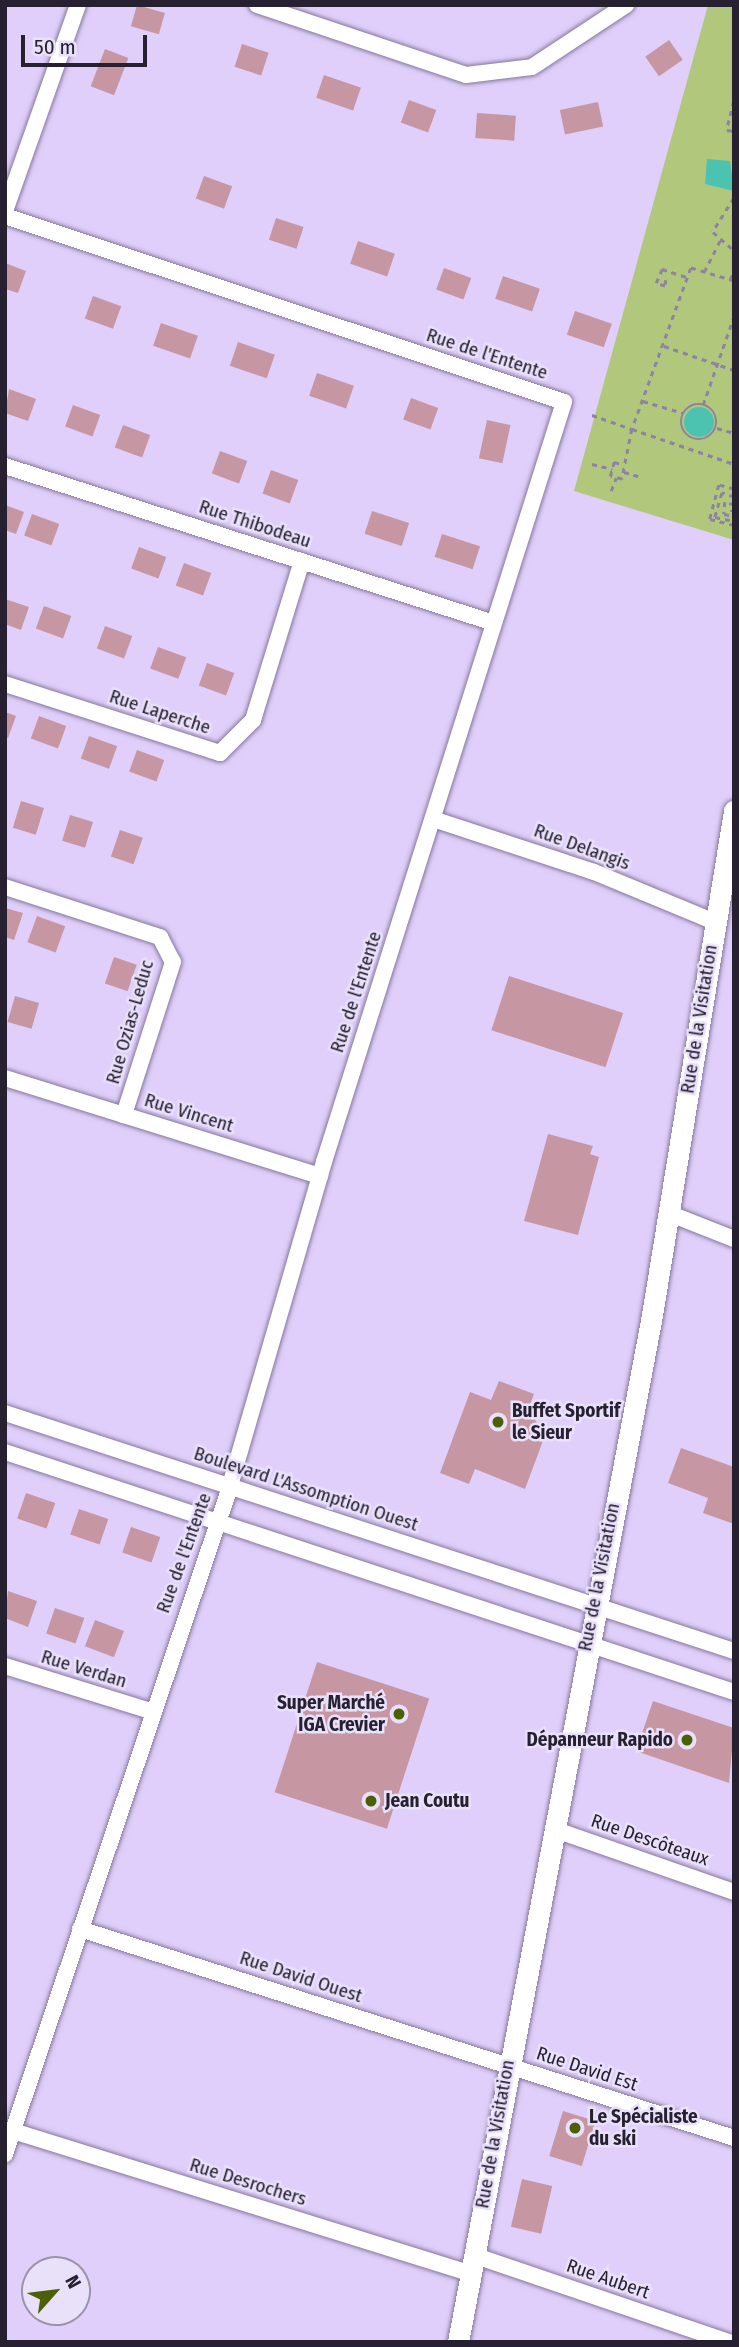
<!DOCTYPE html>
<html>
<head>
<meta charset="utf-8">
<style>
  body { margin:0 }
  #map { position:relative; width:739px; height:2347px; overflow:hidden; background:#dfcffa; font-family:"Fira Sans Condensed",sans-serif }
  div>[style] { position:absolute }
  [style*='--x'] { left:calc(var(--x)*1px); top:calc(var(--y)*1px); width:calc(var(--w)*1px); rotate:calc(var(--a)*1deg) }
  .green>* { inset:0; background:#b1c77c }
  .water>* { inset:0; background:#4cc2b1 }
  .round { border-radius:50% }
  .building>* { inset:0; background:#c796a3; transform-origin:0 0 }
  .path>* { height:2.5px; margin-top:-1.25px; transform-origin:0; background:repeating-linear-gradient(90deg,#8e83a2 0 5px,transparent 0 10px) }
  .path>.ring { margin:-1.25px; padding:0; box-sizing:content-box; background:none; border:2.5px solid #8e83a2; border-radius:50% }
  .roads { filter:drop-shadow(0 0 2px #86779e) drop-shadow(0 0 2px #86779e) }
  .minor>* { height:16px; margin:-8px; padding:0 8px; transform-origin:8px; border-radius:8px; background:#fff }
  .major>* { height:21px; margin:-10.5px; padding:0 10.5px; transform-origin:10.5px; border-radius:10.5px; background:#fff }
  .dots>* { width:19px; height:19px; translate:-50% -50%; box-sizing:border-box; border:4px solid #e9e0fa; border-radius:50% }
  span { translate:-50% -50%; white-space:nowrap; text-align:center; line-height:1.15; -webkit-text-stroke:5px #e9e0fa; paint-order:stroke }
  .street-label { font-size:19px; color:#262030 }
  .poi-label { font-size:19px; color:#262030; font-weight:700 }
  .left { translate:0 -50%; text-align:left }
  .right { translate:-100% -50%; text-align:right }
  .frame { position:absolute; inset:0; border:7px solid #262030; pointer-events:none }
  .north { position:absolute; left:21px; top:2256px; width:70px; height:70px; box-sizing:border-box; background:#e9e0fa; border:2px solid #9b93a9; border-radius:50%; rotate:62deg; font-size:19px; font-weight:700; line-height:28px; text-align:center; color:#262030 }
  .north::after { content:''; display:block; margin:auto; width:24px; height:32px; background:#4c5f04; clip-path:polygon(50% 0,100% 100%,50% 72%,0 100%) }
  .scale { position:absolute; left:21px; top:35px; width:126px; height:32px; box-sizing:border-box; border:4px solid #262030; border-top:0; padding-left:9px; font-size:21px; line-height:24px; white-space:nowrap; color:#262030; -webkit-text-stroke:5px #e9e0fa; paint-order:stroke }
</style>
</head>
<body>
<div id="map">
  <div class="green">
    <i style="clip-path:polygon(708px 5px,734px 5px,734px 540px,574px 491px)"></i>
  </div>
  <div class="water">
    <i style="clip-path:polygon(707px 159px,730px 161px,734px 191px,705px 184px)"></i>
    <i class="round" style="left:684px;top:407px;width:30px;height:30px"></i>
  </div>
  <div class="building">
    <i style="left:137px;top:5px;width:29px;height:22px;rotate:16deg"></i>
    <i style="left:669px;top:40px;width:24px;height:29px;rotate:55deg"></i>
    <i style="left:242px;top:44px;width:28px;height:24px;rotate:18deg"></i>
    <i style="left:105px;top:49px;width:25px;height:40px;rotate:21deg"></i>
    <i style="left:324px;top:75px;width:39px;height:24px;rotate:19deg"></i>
    <i style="left:409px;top:100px;width:29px;height:24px;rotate:20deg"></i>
    <i style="left:598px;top:102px;width:25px;height:39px;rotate:78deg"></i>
    <i style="left:477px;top:113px;width:39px;height:25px;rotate:4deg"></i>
    <i style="left:204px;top:176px;width:30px;height:24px;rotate:20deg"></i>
    <i style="left:276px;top:218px;width:29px;height:23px;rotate:18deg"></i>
    <i style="left:358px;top:241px;width:39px;height:24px;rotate:19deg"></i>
    <i style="clip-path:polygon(5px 263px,26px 271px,18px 293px,5px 289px)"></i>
    <i style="left:444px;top:268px;width:29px;height:23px;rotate:20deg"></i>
    <i style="left:503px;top:276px;width:39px;height:24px;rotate:19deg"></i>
    <i style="left:93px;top:296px;width:30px;height:24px;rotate:20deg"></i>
    <i style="left:575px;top:311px;width:39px;height:25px;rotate:19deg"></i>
    <i style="left:161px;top:323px;width:39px;height:24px;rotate:19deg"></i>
    <i style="left:238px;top:342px;width:39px;height:25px;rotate:19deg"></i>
    <i style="left:317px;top:373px;width:39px;height:24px;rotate:19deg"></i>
    <i style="clip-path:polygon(9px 389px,36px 399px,28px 421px,5px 413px)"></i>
    <i style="left:411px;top:398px;width:29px;height:23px;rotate:20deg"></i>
    <i style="left:73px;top:405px;width:29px;height:23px;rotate:20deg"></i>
    <i style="left:487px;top:420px;width:24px;height:39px;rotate:12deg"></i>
    <i style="left:123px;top:425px;width:29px;height:24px;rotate:20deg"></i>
    <i style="left:220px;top:451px;width:29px;height:24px;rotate:20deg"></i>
    <i style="left:271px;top:470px;width:29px;height:25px;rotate:20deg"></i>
    <i style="clip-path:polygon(5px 505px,24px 512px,16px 534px,5px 530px)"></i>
    <i style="left:372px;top:511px;width:39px;height:24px;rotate:18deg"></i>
    <i style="left:32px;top:514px;width:29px;height:23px;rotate:20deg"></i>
    <i style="left:442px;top:534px;width:40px;height:24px;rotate:18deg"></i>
    <i style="left:139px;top:547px;width:29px;height:23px;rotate:20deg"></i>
    <i style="left:184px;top:563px;width:29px;height:24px;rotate:20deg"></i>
    <i style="clip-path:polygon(5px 599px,29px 607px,21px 630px,5px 624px)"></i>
    <i style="left:44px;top:606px;width:29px;height:24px;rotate:20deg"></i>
    <i style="left:105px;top:626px;width:29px;height:24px;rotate:20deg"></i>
    <i style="left:158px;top:647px;width:30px;height:23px;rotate:20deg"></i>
    <i style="left:207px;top:663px;width:29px;height:24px;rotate:20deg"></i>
    <i style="clip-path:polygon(5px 712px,16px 716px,8px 738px,5px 737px)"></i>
    <i style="left:39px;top:716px;width:29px;height:24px;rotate:20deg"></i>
    <i style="left:89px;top:736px;width:30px;height:24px;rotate:20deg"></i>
    <i style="left:137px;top:750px;width:29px;height:23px;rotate:20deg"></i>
    <i style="left:21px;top:801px;width:24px;height:28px;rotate:17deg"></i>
    <i style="left:70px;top:815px;width:24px;height:27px;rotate:17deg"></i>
    <i style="left:120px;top:830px;width:24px;height:28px;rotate:19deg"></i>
    <i style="clip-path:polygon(5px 908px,23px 913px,14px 940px,5px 937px)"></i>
    <i style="left:37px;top:916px;width:30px;height:28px;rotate:20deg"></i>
    <i style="left:114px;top:957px;width:24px;height:28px;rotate:19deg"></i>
    <i style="left:509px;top:976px;width:120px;height:57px;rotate:18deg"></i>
    <i style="left:15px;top:996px;width:25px;height:27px;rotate:16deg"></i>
    <i style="clip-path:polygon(548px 1134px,593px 1146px,590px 1154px,599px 1157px,578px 1235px,524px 1221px)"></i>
    <i style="clip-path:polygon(499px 1381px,534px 1394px,529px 1407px,544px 1438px,525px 1489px,475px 1469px,469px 1484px,440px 1473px,470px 1392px,491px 1400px)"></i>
    <i style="clip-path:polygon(681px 1448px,734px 1467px,734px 1524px,703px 1513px,708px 1498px,668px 1483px)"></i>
    <i style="left:26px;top:1493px;width:31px;height:27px;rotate:19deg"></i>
    <i style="left:79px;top:1509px;width:31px;height:27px;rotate:19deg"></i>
    <i style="left:131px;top:1527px;width:31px;height:27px;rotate:19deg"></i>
    <i style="clip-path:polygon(8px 1591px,37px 1601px,28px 1627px,5px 1618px)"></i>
    <i style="left:55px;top:1608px;width:31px;height:27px;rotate:19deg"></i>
    <i style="left:95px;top:1620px;width:31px;height:28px;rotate:21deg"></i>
    <i style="left:317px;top:1662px;width:118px;height:137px;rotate:18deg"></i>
    <i style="clip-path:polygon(653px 1701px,734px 1728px,729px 1783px,636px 1751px)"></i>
    <i style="left:563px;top:2111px;width:34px;height:47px;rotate:17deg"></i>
    <i style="left:522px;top:2179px;width:31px;height:49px;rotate:13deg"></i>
  </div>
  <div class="path">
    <i style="--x:734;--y:101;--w:30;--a:104"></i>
    <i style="--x:727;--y:130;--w:7;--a:8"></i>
    <i style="--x:734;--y:198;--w:40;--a:122"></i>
    <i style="--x:713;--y:232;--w:28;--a:41"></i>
    <i style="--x:704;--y:272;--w:37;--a:-63"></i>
    <i style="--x:666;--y:280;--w:6;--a:99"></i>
    <i style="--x:665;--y:286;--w:9;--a:-162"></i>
    <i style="--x:656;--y:283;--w:15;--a:-67"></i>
    <i style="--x:662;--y:269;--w:25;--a:18"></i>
    <i style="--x:730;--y:280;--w:11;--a:-68"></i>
    <i style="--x:734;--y:281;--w:45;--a:-163.2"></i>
    <i style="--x:691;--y:268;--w:171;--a:110.1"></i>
    <i style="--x:632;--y:429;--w:108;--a:18.9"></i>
    <i style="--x:664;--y:346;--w:74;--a:18.9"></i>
    <i style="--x:643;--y:401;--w:42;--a:16.7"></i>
    <i class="ring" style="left:681px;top:404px;width:33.5px;height:33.5px"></i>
    <i style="--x:703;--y:405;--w:94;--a:-70.8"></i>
    <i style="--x:592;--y:415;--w:42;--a:19.3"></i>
    <i style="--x:632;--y:429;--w:51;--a:101.3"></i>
    <i style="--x:622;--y:479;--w:12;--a:-166"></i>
    <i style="--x:610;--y:476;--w:15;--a:-74"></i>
    <i style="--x:614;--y:462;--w:7;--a:16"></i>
    <i style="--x:717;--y:428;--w:18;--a:16"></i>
    <i style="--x:592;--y:464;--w:21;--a:14"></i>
    <i style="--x:624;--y:472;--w:18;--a:16"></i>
    <i style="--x:734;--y:489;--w:16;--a:-165"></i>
    <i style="--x:719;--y:485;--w:35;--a:105"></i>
    <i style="--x:710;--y:519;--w:25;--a:14"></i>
    <i style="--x:611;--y:491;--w:14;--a:-69"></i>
    <i style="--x:734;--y:497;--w:13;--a:-162"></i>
    <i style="--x:722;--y:493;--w:25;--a:106"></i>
    <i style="--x:715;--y:517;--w:19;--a:12"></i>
    <i style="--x:734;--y:505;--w:9;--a:-162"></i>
    <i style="--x:725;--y:502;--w:12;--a:95"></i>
    <i style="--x:724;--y:514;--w:10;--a:11"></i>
    <i style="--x:730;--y:511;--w:4;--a:0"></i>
  </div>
  <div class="roads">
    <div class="minor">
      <i style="--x:257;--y:5;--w:220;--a:18.5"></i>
      <i style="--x:466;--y:75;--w:66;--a:-6.9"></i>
      <i style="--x:532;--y:67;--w:113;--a:-33.4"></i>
      <i style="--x:5;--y:211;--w:219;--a:-70.5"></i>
      <i style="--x:5;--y:216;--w:589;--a:18.4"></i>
      <i style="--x:564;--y:402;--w:797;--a:107.53"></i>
      <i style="--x:324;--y:1162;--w:345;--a:106.2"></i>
      <i style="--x:228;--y:1493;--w:698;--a:108.64"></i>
      <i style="--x:5;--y:466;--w:510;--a:17.8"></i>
      <i style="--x:5;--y:684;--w:226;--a:17.8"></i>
      <i style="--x:220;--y:753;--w:47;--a:-45"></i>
      <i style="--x:253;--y:720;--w:166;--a:-72.9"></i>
      <i style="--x:433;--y:819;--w:169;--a:18.2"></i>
      <i style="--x:594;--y:872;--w:131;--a:22.5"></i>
      <i style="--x:5;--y:887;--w:163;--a:17.9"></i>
      <i style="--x:160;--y:937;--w:28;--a:63"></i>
      <i style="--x:173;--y:962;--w:161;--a:107.8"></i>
      <i style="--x:5;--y:1078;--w:330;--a:17.3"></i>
      <i style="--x:668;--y:1213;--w:71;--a:21.5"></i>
      <i style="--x:5;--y:1413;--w:767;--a:18.08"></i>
      <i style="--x:5;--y:1452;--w:767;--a:18.22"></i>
      <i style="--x:5;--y:1666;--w:152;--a:17.2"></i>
      <i style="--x:553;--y:1829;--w:192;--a:19.2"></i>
      <i style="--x:80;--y:1929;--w:687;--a:17.72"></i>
      <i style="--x:13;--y:2131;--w:480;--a:17.3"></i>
      <i style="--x:473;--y:2255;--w:270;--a:18.8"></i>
    </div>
    <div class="major">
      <i style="--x:458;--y:2342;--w:1045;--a:-79.3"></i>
      <i style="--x:652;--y:1315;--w:511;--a:-80.76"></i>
    </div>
  </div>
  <div class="dots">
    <i style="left:498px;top:1422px;background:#4c5f04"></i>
    <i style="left:399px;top:1714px;background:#4c5f04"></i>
    <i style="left:687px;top:1740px;background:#4c5f04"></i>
    <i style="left:371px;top:1801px;background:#4c5f04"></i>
    <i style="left:575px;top:2128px;background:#4c5f04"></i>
  </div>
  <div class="street-label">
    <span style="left:487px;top:354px;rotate:18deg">Rue de l'Entente</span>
    <span style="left:255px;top:524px;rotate:18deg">Rue Thibodeau</span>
    <span style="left:160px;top:712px;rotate:18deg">Rue Laperche</span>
    <span style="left:582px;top:847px;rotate:20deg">Rue Delangis</span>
    <span style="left:356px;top:992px;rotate:-72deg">Rue de l'Entente</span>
    <span style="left:699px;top:1019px;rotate:-81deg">Rue de la Visitation</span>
    <span style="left:130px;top:1022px;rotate:-74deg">Rue Ozias-Leduc</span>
    <span style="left:189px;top:1113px;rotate:17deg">Rue Vincent</span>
    <span style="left:306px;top:1489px;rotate:18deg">Boulevard L'Assomption Ouest</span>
    <span style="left:184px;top:1553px;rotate:-70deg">Rue de l'Entente</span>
    <span style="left:599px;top:1577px;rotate:-79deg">Rue de la Visitation</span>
    <span style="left:84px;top:1669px;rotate:17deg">Rue Verdan</span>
    <span style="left:650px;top:1840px;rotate:19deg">Rue Descôteaux</span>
    <span style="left:301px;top:1977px;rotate:18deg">Rue David Ouest</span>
    <span style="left:587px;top:2069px;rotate:18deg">Rue David Est</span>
    <span style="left:495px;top:2134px;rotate:-80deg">Rue de la Visitation</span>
    <span style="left:248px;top:2182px;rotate:17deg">Rue Desrochers</span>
    <span style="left:608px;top:2279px;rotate:19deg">Rue Aubert</span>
  </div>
  <div class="poi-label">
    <span class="left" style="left:512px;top:1422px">Buffet Sportif<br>le Sieur</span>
    <span class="right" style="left:385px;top:1714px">Super Marché<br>IGA Crevier</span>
    <span class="right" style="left:673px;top:1740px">Dépanneur Rapido</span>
    <span class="left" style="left:385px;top:1801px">Jean Coutu</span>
    <span class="left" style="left:589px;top:2128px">Le Spécialiste<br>du ski</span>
  </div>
  <div class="frame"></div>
  <div class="north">N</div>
  <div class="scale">50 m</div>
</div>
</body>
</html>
